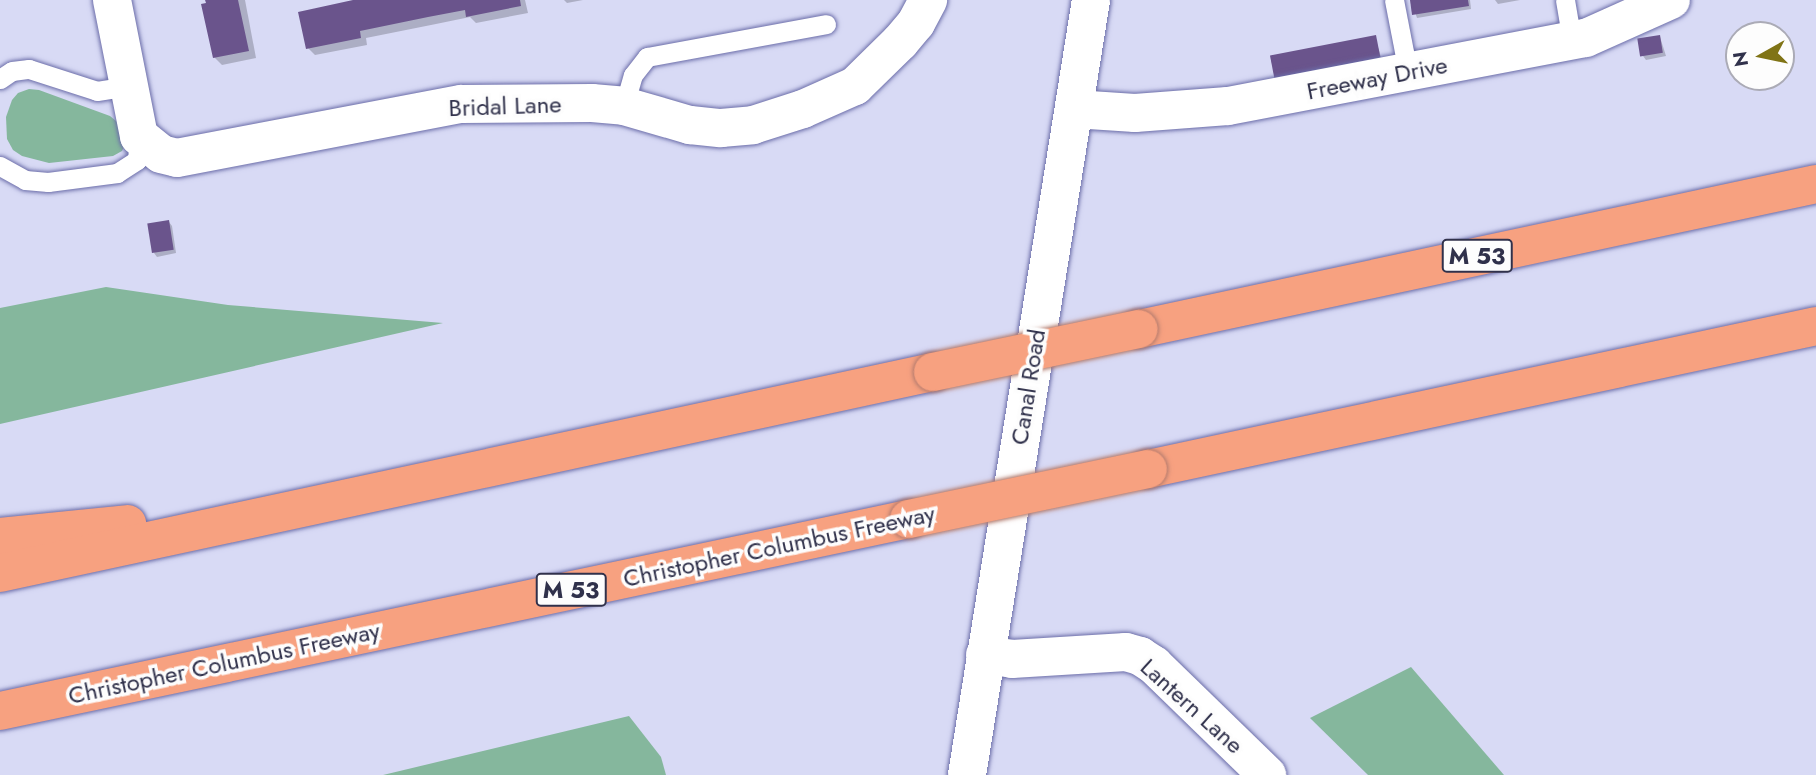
<!DOCTYPE html>
<html>
<head>
<meta charset="utf-8">
<style>
  body { margin:0 }
  #map { position:relative; width:1816px; height:775px; overflow:hidden; background:#d8daf5; font-family:Jost,sans-serif }
  div>[style] { position:absolute }
  [style*='--x'] { left:calc(var(--x)*1px); top:calc(var(--y)*1px); width:calc(var(--w)*1px); rotate:calc(var(--a)*1deg) }
  .green>* { inset:0; background:#85b79d }
  .shadow>* { inset:0; background:#0003 }
  .building>* { inset:0; background:#6a548c; transform-origin:0 0 }
  .roads { filter:drop-shadow(0 0 2px #6b6da9) drop-shadow(0 0 2px #6b6da9) }
  .service>* { height:19px; margin:-9.5px; padding:0 9.5px; transform-origin:9.5px; border-radius:9.5px; background:#fff }
  .minor>* { height:38px; margin:-19px; padding:0 19px; transform-origin:19px; border-radius:19px; background:#fff }
  .tertiary>* { height:38px; margin:-19px; padding:0 19px; transform-origin:19px; border-radius:19px; background:#fff }
  .motorway>* { height:38px; margin:-19px; padding:0 19px; transform-origin:19px; border-radius:19px; background:#f7a180 }
  .bridges { filter:drop-shadow(0 0 2px #b17a6d) drop-shadow(0 0 2px #b17a6d) }
  .motorway-bridge>* { height:38px; margin:-19px; padding:0 19px; transform-origin:19px; border-radius:19px; background:#f7a180 }
  span { translate:-50% -50%; white-space:nowrap; text-align:center; line-height:1.15; -webkit-text-stroke:7px #fdfdfd; paint-order:stroke }
  .shield-label span { padding:2px 5px; background:#fdfdfd; border:2px solid; border-radius:5px; -webkit-text-stroke-width:0 }
  .shield-label { font-size:23px; color:#30314b; font-weight:700 }
  .street-label { font-size:24px; color:#30314b }
  .north { position:absolute; left:1725px; top:21px; width:70px; height:70px; box-sizing:border-box; background:#fdfdfd; border:2px solid #ababb6; border-radius:50%; rotate:261deg; font-size:19px; font-weight:700; line-height:28px; text-align:center; color:#30314b }
  .north::after { content:''; display:block; margin:auto; width:24px; height:32px; background:#807416; clip-path:polygon(50% 0,100% 100%,50% 72%,0 100%) }
</style>
</head>
<body>
<div id="map">
  <div class="green">
    <i style="clip-path:polygon(29px 89px,39px 90px,110px 116px,121px 125px,126px 143px,122px 151px,113px 156px,49px 163px,22px 156px,13px 150px,7px 139px,6px 117px,12px 100px,18px 93px)"></i>
    <i style="clip-path:polygon(106px 287px,228px 305px,443px 323px,0 424px,0 308px)"></i>
    <i style="clip-path:polygon(1411px 667px,1504px 775px,1368px 775px,1310px 718px)"></i>
    <i style="clip-path:polygon(629px 716px,661px 757px,666px 775px,383px 775px)"></i>
  </div>
  <div class="shadow">
    <i style="clip-path:polygon(207px 0,245px 0,256px 58px,222px 65px,214px 57px)"></i>
    <i style="clip-path:polygon(355px 0,525px 0,528px 13px,476px 23px,470px 17px,436px 24px,366px 38px,367px 45px,315px 55px,308px 48px)"></i>
    <i style="clip-path:polygon(564px 0,583px 0,567px 3px)"></i>
    <i style="clip-path:polygon(1411px 0,1470px 0,1471px 9px,1417px 18px)"></i>
    <i style="clip-path:polygon(1495px 0,1520px 0,1498px 4px)"></i>
    <i style="clip-path:polygon(1375px 37px,1383px 64px,1280px 84px)"></i>
    <i style="clip-path:polygon(1660px 37px,1666px 56px,1646px 60px,1643px 56px)"></i>
    <i style="clip-path:polygon(169px 222px,172px 226px,176px 253px,157px 257px,154px 253px)"></i>
  </div>
  <div class="building">
    <i style="clip-path:polygon(205px 0,238px 0,249px 51px,213px 58px,201px 4px,206px 3px)"></i>
    <i style="clip-path:polygon(353px 0,520px 0,521px 6px,466px 17px,465px 10px,428px 17px,360px 31px,361px 38px,306px 49px,298px 12px)"></i>
    <i style="clip-path:polygon(1410px 0,1468px 0,1469px 6px,1412px 15px)"></i>
    <i style="left:1376px;top:35px;width:26px;height:108px;rotate:79deg"></i>
    <i style="left:1660px;top:35px;width:18px;height:23px;rotate:81deg"></i>
    <i style="left:169px;top:220px;width:30px;height:22px;rotate:81deg"></i>
  </div>
  <div class="roads">
    <div class="service">
      <i style="--x:1394;--y:0;--w:73;--a:79"></i>
      <i style="--x:1565;--y:0;--w:42;--a:80.3"></i>
      <i style="--x:0;--y:79;--w:14;--a:-34"></i>
      <i style="--x:12;--y:71;--w:17;--a:-7"></i>
      <i style="--x:29;--y:69;--w:71;--a:17.9"></i>
      <i style="--x:97;--y:91;--w:32;--a:-9"></i>
      <i style="--x:624;--y:106;--w:32;--a:-74"></i>
      <i style="--x:633;--y:75;--w:23;--a:-52"></i>
      <i style="--x:647;--y:57;--w:182;--a:-10.4"></i>
      <i style="--x:0;--y:166;--w:29;--a:29"></i>
      <i style="--x:25;--y:180;--w:23;--a:5"></i>
      <i style="--x:48;--y:182;--w:70;--a:-7.4"></i>
      <i style="--x:117;--y:173;--w:24;--a:-33"></i>
      <i style="--x:137;--y:160;--w:24;--a:-85"></i>
    </div>
    <div class="minor">
      <i style="--x:112;--y:0;--w:139;--a:78.8"></i>
      <i style="--x:139;--y:136;--w:28;--a:39"></i>
      <i style="--x:161;--y:154;--w:16;--a:14"></i>
      <i style="--x:177;--y:158;--w:289;--a:-10.8"></i>
      <i style="--x:461;--y:104;--w:131;--a:-0.4"></i>
      <i style="--x:592;--y:103;--w:32;--a:5"></i>
      <i style="--x:624;--y:106;--w:69;--a:16.1"></i>
      <i style="--x:690;--y:125;--w:31;--a:6"></i>
      <i style="--x:721;--y:128;--w:32;--a:-5"></i>
      <i style="--x:753;--y:125;--w:52;--a:-17.7"></i>
      <i style="--x:803;--y:109;--w:57;--a:-23.9"></i>
      <i style="--x:855;--y:86;--w:63;--a:-44.4"></i>
      <i style="--x:900;--y:42;--w:25;--a:-50"></i>
      <i style="--x:916;--y:23;--w:26;--a:-62"></i>
      <i style="--x:1074;--y:109;--w:61;--a:3.8"></i>
      <i style="--x:1135;--y:113;--w:93;--a:-4.3"></i>
      <i style="--x:1228;--y:106;--w:364;--a:-10.8"></i>
      <i style="--x:1586;--y:38;--w:93;--a:-24.1"></i>
      <i style="--x:985;--y:655;--w:27;--a:8"></i>
      <i style="--x:1012;--y:659;--w:114;--a:-3.5"></i>
      <i style="--x:1126;--y:652;--w:15;--a:16"></i>
      <i style="--x:1140;--y:656;--w:17;--a:33"></i>
      <i style="--x:1154;--y:665;--w:158;--a:44.2"></i>
    </div>
    <div class="tertiary">
      <i style="--x:967;--y:775;--w:785;--a:-80.91"></i>
    </div>
    <div class="motorway">
      <i style="--x:1139;--y:329;--w:692;--a:-12.09"></i>
      <i style="--x:1148;--y:469;--w:683;--a:-12.08"></i>
      <i style="--x:0;--y:537;--w:128;--a:-5.8"></i>
      <i style="--x:0;--y:573;--w:954;--a:-12.16"></i>
      <i style="--x:0;--y:711;--w:929;--a:-11.93"></i>
    </div>
  </div>
  <div class="bridges">
    <div class="motorway-bridge">
      <i style="--x:933;--y:372;--w:210;--a:-11.8"></i>
      <i style="--x:909;--y:519;--w:244;--a:-11.8"></i>
    </div>
  </div>
  <div class="shield-label">
    <span style="left:1477px;top:256px">M 53</span>
    <span style="left:571px;top:590px">M 53</span>
  </div>
  <div class="street-label">
    <span style="left:1377px;top:78px;rotate:-11deg">Freeway Drive</span>
    <span style="left:505px;top:106px;rotate:-2deg">Bridal Lane</span>
    <span style="left:1028px;top:387px;rotate:-81deg">Canal Road</span>
    <span style="left:779px;top:546px;rotate:-12deg">Christopher Columbus Freeway</span>
    <span style="left:224px;top:663px;rotate:-12deg">Christopher Columbus Freeway</span>
    <span style="left:1192px;top:706px;rotate:42deg">Lantern Lane</span>
  </div>
  <div class="north">N</div>
</div>
</body>
</html>
